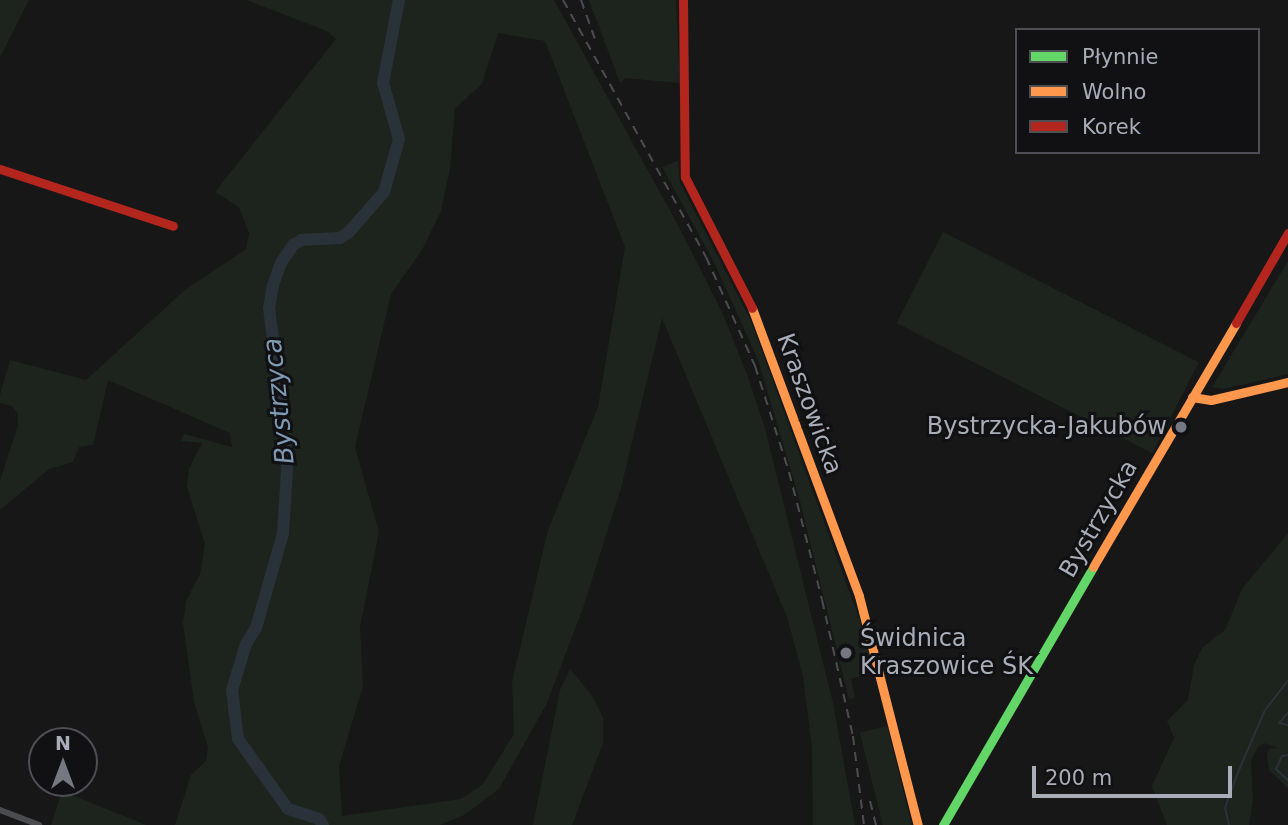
<!DOCTYPE html>
<html>
<head>
<meta charset="utf-8">
<style>
  body { margin:0 }
  #map { position:relative; width:1288px; height:825px; overflow:hidden; background:#171717; font-family:"DejaVu Sans",sans-serif }
  div>[style] { position:absolute }
  [style*='--x'] { left:calc(var(--x)*1px); top:calc(var(--y)*1px); width:calc(var(--w)*1px); rotate:calc(var(--a)*1deg) }
  .green>* { inset:0; background:#1d241e; transform-origin:0 0 }
  .stream>* { height:2px; margin:-1px; padding:0 1px; transform-origin:1px; border-radius:1px; background:#2a3239 }
  .river>* { height:12px; margin:-6px; padding:0 6px; transform-origin:6px; border-radius:6px; background:#2a3239 }
  .street>* { height:6px; margin:-3px; padding:0 3px; transform-origin:3px; border-radius:3px; background:#4b4c50 }
  .fast>* { height:9px; margin:-4.5px; padding:0 4.5px; transform-origin:4.5px; border-radius:4.5px; background:#63d668 }
  .slow>* { height:9px; margin:-4.5px; padding:0 4.5px; transform-origin:4.5px; border-radius:4.5px; background:#ff974d }
  .jam>* { height:9px; margin:-4.5px; padding:0 4.5px; transform-origin:4.5px; border-radius:4.5px; background:#b3261e }
  .rail>* { height:2px; margin-top:-1px; transform-origin:0; background:repeating-linear-gradient(90deg,#4b4c4f 0 9px,transparent 0 16px) }
  .dots>* { width:19px; height:19px; translate:-50% -50%; box-sizing:border-box; border:4px solid #111113; border-radius:50% }
  span { translate:-50% -50%; white-space:nowrap; text-align:center; line-height:1.15; -webkit-text-stroke:6px #111113; paint-order:stroke }
  .street-label { font-size:24px; color:#a8adb8 }
  .poi-label { font-size:24px; color:#a8adb8 }
  .right { translate:-100% -50%; text-align:right }
  .left { translate:0 -50%; text-align:left }
  .water-label { font-size:26px; color:#7f9bb3; font-style:italic }
  .legend { position:absolute; left:1015px; top:28px; width:245px; height:126px; box-sizing:border-box; background:#111113; border:2px solid #4d4f55; margin:0; padding:9px 12px; list-style:none; font-size:21px; color:#a8adb8 }
  .legend li { display:flex; align-items:center; gap:14px; height:35px }
  .legend b { width:35px; border:2px solid #4d4f55 }
  .north { position:absolute; left:28px; top:727px; width:70px; height:70px; box-sizing:border-box; background:#111113; border:2px solid #4d4f55; border-radius:50%; rotate:0deg; font-size:19px; font-weight:700; line-height:28px; text-align:center; color:#a8adb8 }
  .north::after { content:''; display:block; margin:auto; width:24px; height:32px; background:#757880; clip-path:polygon(50% 0,100% 100%,50% 72%,0 100%) }
  .scale { position:absolute; left:1032px; top:766px; width:200px; height:32px; box-sizing:border-box; border:4px solid #a8adb8; border-top:0; padding-left:9px; font-size:21px; line-height:24px; white-space:nowrap; color:#a8adb8; -webkit-text-stroke:5px #111113; paint-order:stroke }
</style>
</head>
<body>
<div id="map">
  <div class="green">
    <i style="clip-path:polygon(0 0,29px 0,0 57px)"></i>
    <i style="clip-path:polygon(evenodd,246px 0,554px 0,680px 229px,722px 312px,746px 372px,764px 425px,833px 703px,855px 825px,813px 825px,812px 747px,803px 676px,787px 617px,662px 318px,621px 488px,583px 608px,547px 703px,499px 789px,464px 815px,440px 825px,175px 825px,191px 775px,206px 761px,208px 747px,194px 702px,183px 623px,186px 601px,200px 574px,205px 544px,187px 487px,189px 469px,202px 443px,181px 441px,184px 434px,232px 447px,230px 433px,108px 380px,93px 445px,79px 447px,73px 462px,49px 469px,0 510px,0 481px,18px 425px,18px 414px,12px 406px,0 403px,0 395px,10px 360px,86px 380px,186px 289px,246px 249px,249px 233px,239px 207px,215px 192px,336px 39px,327px 31px,246px 0,498px 33px,545px 41px,625px 247px,598px 407px,548px 530px,512px 682px,514px 734px,483px 784px,461px 799px,342px 816px,339px 766px,363px 686px,360px 627px,379px 532px,355px 447px,391px 294px,422px 250px,441px 211px,450px 168px,455px 108px,482px 84px,498px 33px)"></i>
    <i style="clip-path:polygon(589px 0,676px 0,680px 83px,625px 78px,620px 83px)"></i>
    <i style="clip-path:polygon(678px 161px,680px 183px,751px 321px,861px 624px,875px 673px,851px 679px,855px 698px,849px 699px,800px 501px,758px 360px,714px 262px,662px 167px)"></i>
    <i style="left:943px;top:232px;width:287px;height:102px;rotate:27deg"></i>
    <i style="clip-path:polygon(1288px 261px,1288px 374px,1224px 389px,1212px 387px)"></i>
    <i style="clip-path:polygon(1288px 533px,1288px 788px,1269px 770px,1267px 754px,1270px 749px,1278px 748px,1264px 743px,1258px 747px,1251px 760px,1253px 799px,1249px 825px,1167px 825px,1152px 786px,1174px 738px,1167px 721px,1188px 700px,1194px 665px,1202px 648px,1225px 630px,1242px 589px)"></i>
    <i style="clip-path:polygon(570px 669px,593px 697px,603px 718px,603px 743px,572px 825px,533px 825px,560px 690px)"></i>
    <i style="left:887px;top:726px;width:102px;height:28px;rotate:76deg"></i>
    <i style="clip-path:polygon(62px 791px,146px 825px,51px 825px)"></i>
  </div>
  <div class="stream">
    <i style="--x:1288;--y:713;--w:13;--a:132"></i>
    <i style="--x:1279;--y:723;--w:9;--a:13"></i>
    <i style="--x:1288;--y:755;--w:6;--a:171"></i>
    <i style="--x:1282;--y:756;--w:14;--a:115"></i>
    <i style="--x:1276;--y:769;--w:16;--a:43"></i>
    <i style="--x:1229;--y:825;--w:17;--a:-103"></i>
    <i style="--x:1225;--y:808;--w:40;--a:-69.8"></i>
    <i style="--x:1239;--y:770;--w:65;--a:-66.6"></i>
    <i style="--x:1265;--y:710;--w:37;--a:-52"></i>
  </div>
  <div class="river">
    <i style="--x:323;--y:825;--w:7;--a:-124"></i>
    <i style="--x:319;--y:819;--w:33;--a:-162"></i>
    <i style="--x:288;--y:809;--w:86;--a:-125.5"></i>
    <i style="--x:238;--y:739;--w:49;--a:-97"></i>
    <i style="--x:232;--y:690;--w:48;--a:-73.1"></i>
    <i style="--x:246;--y:644;--w:19;--a:-58"></i>
    <i style="--x:256;--y:628;--w:99;--a:-74.1"></i>
    <i style="--x:283;--y:533;--w:77;--a:-86.3"></i>
    <i style="--x:288;--y:456;--w:149;--a:-97.3"></i>
    <i style="--x:269;--y:308;--w:23;--a:-80"></i>
    <i style="--x:273;--y:285;--w:23;--a:-70"></i>
    <i style="--x:281;--y:263;--w:22;--a:-56"></i>
    <i style="--x:293;--y:245;--w:9;--a:-32"></i>
    <i style="--x:301;--y:240;--w:39;--a:-3"></i>
    <i style="--x:340;--y:238;--w:11;--a:-34"></i>
    <i style="--x:349;--y:232;--w:53;--a:-48.8"></i>
    <i style="--x:384;--y:192;--w:55;--a:-74.2"></i>
    <i style="--x:399;--y:139;--w:58;--a:-105.9"></i>
    <i style="--x:383;--y:83;--w:85;--a:-79.1"></i>
  </div>
  <div class="street">
    <i style="--x:0;--y:810;--w:42;--a:21"></i>
  </div>
  <div class="fast">
    <i style="--x:943;--y:825;--w:298;--a:-59.8"></i>
  </div>
  <div class="slow">
    <i style="--x:752;--y:308;--w:307;--a:69.6"></i>
    <i style="--x:859;--y:596;--w:236;--a:75.6"></i>
    <i style="--x:1192;--y:397;--w:19;--a:9"></i>
    <i style="--x:1211;--y:400;--w:79;--a:-13.2"></i>
    <i style="--x:1093;--y:567;--w:283;--a:-59.6"></i>
  </div>
  <div class="jam">
    <i style="--x:683;--y:0;--w:177;--a:89.4"></i>
    <i style="--x:685;--y:177;--w:147;--a:62.9"></i>
    <i style="--x:0;--y:169;--w:182;--a:18.2"></i>
    <i style="--x:1236;--y:323;--w:104;--a:-60"></i>
  </div>
  <div class="rail">
    <i style="--x:563;--y:0;--w:294;--a:60.9"></i>
    <i style="--x:706;--y:257;--w:120;--a:65.8"></i>
    <i style="--x:755;--y:366;--w:111;--a:72.2"></i>
    <i style="--x:789;--y:472;--w:132;--a:75.5"></i>
    <i style="--x:822;--y:600;--w:139;--a:77.2"></i>
    <i style="--x:853;--y:736;--w:90;--a:83"></i>
    <i style="--x:581;--y:0;--w:41;--a:70.3"></i>
    <i style="--x:870;--y:801;--w:25;--a:76"></i>
  </div>
  <div class="dots">
    <i style="left:1181px;top:427px;background:#757880"></i>
    <i style="left:846px;top:653px;background:#757880"></i>
  </div>
  <div class="street-label">
    <span style="left:809px;top:404px;rotate:70deg">Kraszowicka</span>
    <span style="left:1099px;top:519px;rotate:-60deg">Bystrzycka</span>
  </div>
  <div class="poi-label">
    <span class="right" style="left:1167px;top:427px">Bystrzycka-Jakubów</span>
    <span class="left" style="left:860px;top:653px">Świdnica<br>Kraszowice ŚK</span>
  </div>
  <div class="water-label">
    <span style="left:279px;top:401px;rotate:-96deg">Bystrzyca</span>
  </div>
  <ul class="legend">
  <li><b style="height:9px;background:#63d668"></b>Płynnie</li>
  <li><b style="height:9px;background:#ff974d"></b>Wolno</li>
  <li><b style="height:9px;background:#b3261e"></b>Korek</li>
  </ul>
  <div class="north">N</div>
  <div class="scale">200 m</div>
</div>
</body>
</html>
